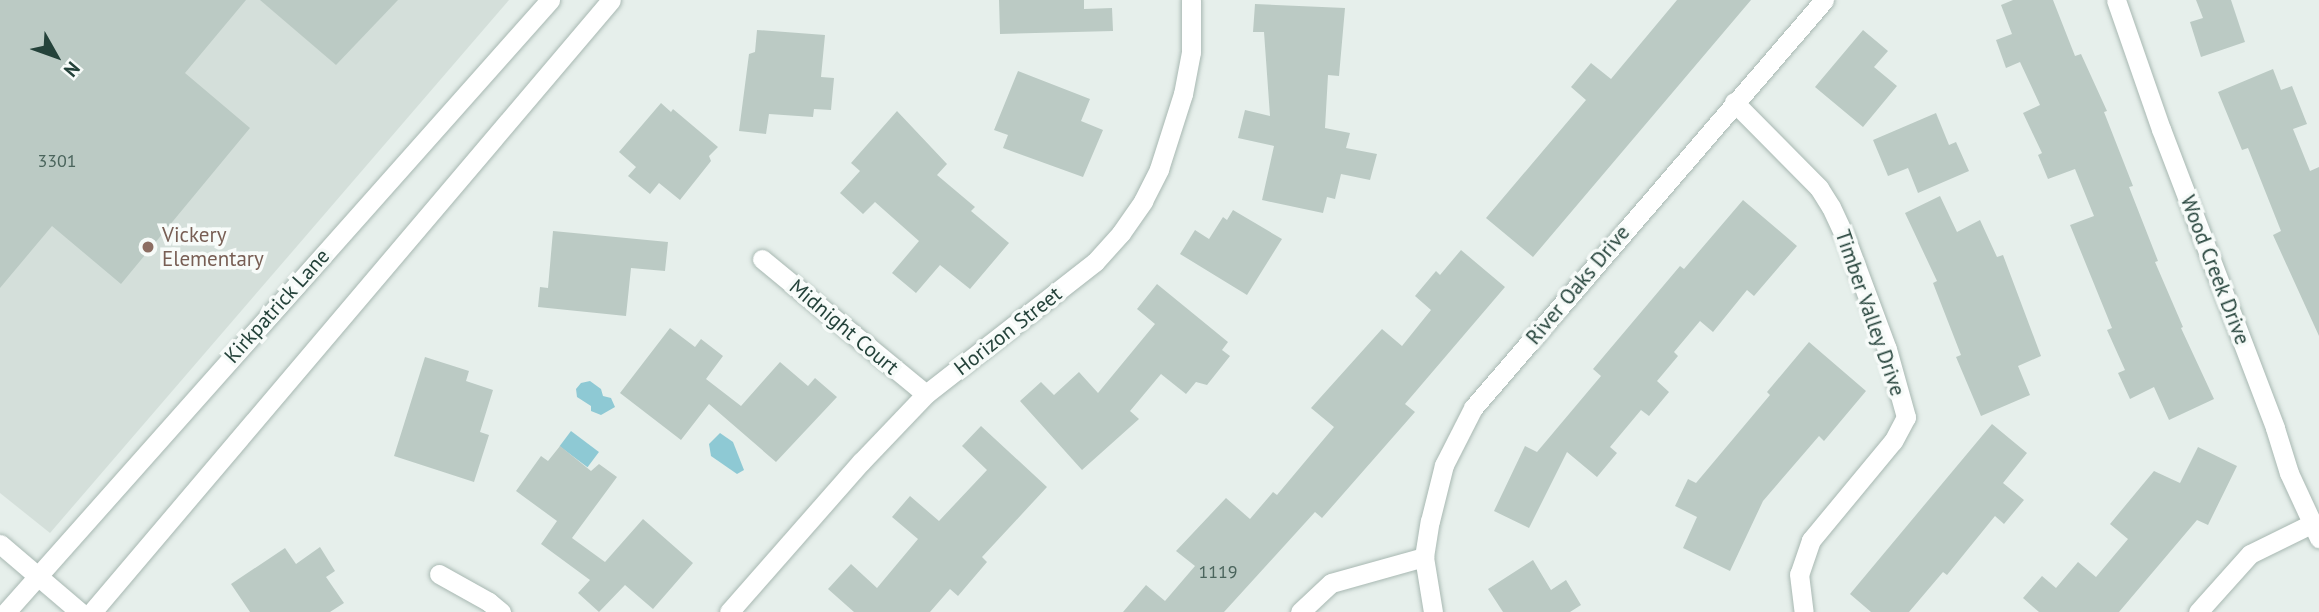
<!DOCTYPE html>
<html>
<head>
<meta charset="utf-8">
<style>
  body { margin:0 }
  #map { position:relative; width:2319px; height:612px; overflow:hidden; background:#e6efeb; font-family:"PT Sans",sans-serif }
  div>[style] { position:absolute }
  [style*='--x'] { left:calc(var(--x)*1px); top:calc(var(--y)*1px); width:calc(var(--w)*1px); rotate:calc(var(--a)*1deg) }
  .built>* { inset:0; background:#d4dfda }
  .water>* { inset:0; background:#8ec9d4; transform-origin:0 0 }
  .building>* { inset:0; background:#bbcac4 }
  .roads { filter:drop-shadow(0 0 2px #a8b8b2) drop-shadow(0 0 2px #a8b8b2) }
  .street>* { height:19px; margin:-9.5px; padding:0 9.5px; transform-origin:9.5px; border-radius:9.5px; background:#fff }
  .dots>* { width:19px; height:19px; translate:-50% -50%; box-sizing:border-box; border:4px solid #f7fbf9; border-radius:50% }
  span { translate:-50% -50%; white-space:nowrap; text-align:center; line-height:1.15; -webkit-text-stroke:7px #f7fbf9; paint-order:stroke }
  .number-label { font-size:18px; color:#4a645c }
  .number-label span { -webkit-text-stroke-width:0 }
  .education-label { font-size:21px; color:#785e54 }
  .left { translate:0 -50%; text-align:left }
  .street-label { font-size:21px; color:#24423a }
  .north { position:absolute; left:21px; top:21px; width:70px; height:70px; -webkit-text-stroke:5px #f7fbf9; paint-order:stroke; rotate:130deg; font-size:19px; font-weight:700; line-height:28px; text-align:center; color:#24423a }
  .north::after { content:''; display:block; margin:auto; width:24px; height:32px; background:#24423a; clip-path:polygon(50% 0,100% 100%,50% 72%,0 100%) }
</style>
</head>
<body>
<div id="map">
  <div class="built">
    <i style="clip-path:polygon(0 0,509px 0,50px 533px,0 493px)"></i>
  </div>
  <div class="water">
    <i style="clip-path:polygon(590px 381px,601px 389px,603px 396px,611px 398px,615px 407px,601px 415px,591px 411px,591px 406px,577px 397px,576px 389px,581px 383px)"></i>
    <i style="left:571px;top:431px;width:35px;height:19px;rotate:37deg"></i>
    <i style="clip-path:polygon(720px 433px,733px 442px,744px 470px,737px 474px,711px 456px,709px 444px)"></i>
  </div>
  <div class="building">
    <i style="clip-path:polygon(0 0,246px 0,185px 73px,250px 128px,121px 284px,52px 226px,0 288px)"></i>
    <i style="clip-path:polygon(260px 0,398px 0,336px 65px)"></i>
    <i style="clip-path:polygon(999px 0,1084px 0,1084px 9px,1112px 8px,1113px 31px,1000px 34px)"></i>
    <i style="clip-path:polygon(1677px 0,1751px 0,1533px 257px,1486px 218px,1586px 100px,1571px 87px,1591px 63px,1611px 79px)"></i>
    <i style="clip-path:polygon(2013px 0,2053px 0,2075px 56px,2081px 54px,2107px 111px,2104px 112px,2133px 186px,2129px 187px,2158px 261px,2155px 262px,2183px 327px,2181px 328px,2214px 399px,2169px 420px,2154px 387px,2130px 399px,2118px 373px,2125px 370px,2107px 330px,2112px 328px,2070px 225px,2094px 216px,2075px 169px,2048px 179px,2038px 155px,2042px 153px,2023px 113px,2040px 105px,2020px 62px,2006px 68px,1996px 40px,2012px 34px,2001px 5px)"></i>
    <i style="clip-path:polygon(2196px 0,2231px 0,2245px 42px,2201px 57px,2190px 22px,2203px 18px)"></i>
    <i style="clip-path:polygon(1255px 4px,1345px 8px,1339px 76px,1328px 75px,1325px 128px,1350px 133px,1346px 148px,1377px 154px,1370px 180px,1341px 174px,1335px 199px,1327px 197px,1323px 213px,1262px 200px,1274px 146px,1238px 138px,1245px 110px,1270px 116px,1264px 32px,1253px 32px)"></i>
    <i style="clip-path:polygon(757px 30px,825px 35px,821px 77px,834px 78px,831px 110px,814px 109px,813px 117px,769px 114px,766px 134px,739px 131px,749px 54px,755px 52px)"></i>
    <i style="clip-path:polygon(1863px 30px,1888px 51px,1874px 67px,1897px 86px,1863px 127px,1815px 87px)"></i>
    <i style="clip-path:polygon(2273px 69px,2281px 90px,2292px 86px,2307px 124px,2293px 129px,2310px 171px,2319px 167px,2319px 336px,2273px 235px,2281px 231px,2248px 148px,2242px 150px,2218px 92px)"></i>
    <i style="clip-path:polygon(1018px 71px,1090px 99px,1081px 121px,1103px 130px,1083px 177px,1003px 148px,1008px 135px,994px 130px)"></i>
    <i style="clip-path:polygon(661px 103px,671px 112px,673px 109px,718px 147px,709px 156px,711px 161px,680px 200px,659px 183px,650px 194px,628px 176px,636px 167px,619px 152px)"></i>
    <i style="clip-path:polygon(897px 111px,947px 164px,937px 175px,975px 207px,971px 211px,1009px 243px,970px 289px,940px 265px,916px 293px,892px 273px,919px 241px,875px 202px,863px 214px,840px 193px,860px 171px,851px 163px)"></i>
    <i style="clip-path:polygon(1936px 113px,1949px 145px,1956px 142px,1969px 171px,1918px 193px,1908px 168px,1888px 176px,1873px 140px)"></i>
    <i style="clip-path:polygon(1940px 196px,1957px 232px,1980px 220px,1997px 257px,2003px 255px,2041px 356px,2018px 366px,2030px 395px,1981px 416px,1956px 357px,1961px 355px,1933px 283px,1937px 281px,1905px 213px)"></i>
    <i style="clip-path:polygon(1743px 200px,1797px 246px,1754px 296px,1747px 290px,1713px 332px,1700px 321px,1674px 352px,1678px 356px,1657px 381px,1669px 392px,1649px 416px,1641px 410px,1610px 447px,1617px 453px,1597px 477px,1567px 452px,1529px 528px,1494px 511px,1525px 446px,1537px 452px,1601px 376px,1593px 369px,1680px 266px,1684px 269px)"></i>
    <i style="clip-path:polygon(1233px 210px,1282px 239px,1247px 295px,1180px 254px,1195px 230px,1209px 239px,1223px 217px,1227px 220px)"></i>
    <i style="clip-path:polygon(553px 231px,668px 242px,665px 271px,631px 268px,626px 316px,538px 307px,540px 287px,548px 288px)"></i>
    <i style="clip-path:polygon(1461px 250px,1505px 287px,1405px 404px,1415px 412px,1322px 518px,1315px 512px,1224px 612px,1123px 612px,1146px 585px,1165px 601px,1195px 566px,1176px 551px,1226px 498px,1250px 519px,1273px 492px,1277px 495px,1334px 427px,1311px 408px,1382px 329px,1402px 346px,1431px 310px,1415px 296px,1436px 271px,1440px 275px)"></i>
    <i style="clip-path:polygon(1157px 284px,1228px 342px,1222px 350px,1230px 356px,1207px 385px,1196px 382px,1186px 394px,1161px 374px,1130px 411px,1139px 419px,1082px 470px,1020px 401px,1041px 382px,1054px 395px,1079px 372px,1098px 393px,1155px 324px,1137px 309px)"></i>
    <i style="clip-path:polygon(670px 328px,695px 347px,701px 339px,723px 356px,706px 379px,741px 406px,780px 362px,808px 386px,815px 378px,837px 397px,776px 462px,709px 404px,681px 440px,620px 393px)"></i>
    <i style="clip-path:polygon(1809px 342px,1866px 391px,1824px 441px,1819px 436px,1763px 501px,1730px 571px,1683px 548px,1697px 517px,1675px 506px,1688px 479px,1696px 483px,1770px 395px,1767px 392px)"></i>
    <i style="clip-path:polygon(425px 357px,469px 371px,466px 381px,493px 390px,480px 432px,489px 435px,474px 482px,394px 456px)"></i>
    <i style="clip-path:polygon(1992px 424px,2027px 453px,2003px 483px,2024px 500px,2004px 524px,1995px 516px,1947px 575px,1943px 572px,1909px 612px,1871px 612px,1850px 594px)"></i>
    <i style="clip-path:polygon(981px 426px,1047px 487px,982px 557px,987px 562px,958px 596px,950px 589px,930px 612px,854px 612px,828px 589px,851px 564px,877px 588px,918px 539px,892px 517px,910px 496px,939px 521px,987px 470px,962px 446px)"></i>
    <i style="clip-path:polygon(560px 446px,591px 471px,599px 464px,617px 477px,572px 538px,605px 562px,643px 519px,693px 563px,653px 609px,625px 585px,599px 612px,578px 593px,590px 580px,541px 544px,557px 521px,516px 491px,541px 456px,548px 461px)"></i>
    <i style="clip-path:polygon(2198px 447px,2237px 466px,2208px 525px,2197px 520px,2119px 612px,2039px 612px,2023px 598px,2042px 576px,2056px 588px,2078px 562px,2096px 577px,2128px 539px,2110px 524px,2154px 471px,2180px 483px)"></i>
    <i style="clip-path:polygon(320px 547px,335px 571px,326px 577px,344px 603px,330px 612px,250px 612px,231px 584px,285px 548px,296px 564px)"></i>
    <i style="clip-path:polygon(1533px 560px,1551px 590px,1566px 580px,1581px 605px,1570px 612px,1503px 612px,1488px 589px)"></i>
  </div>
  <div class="roads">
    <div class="street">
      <i style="--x:2116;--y:0;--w:137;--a:70.8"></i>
      <i style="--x:2161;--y:129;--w:320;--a:69.1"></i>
      <i style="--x:2275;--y:428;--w:47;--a:72.7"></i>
      <i style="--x:2289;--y:473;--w:72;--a:65.2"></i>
      <i style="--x:1734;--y:102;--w:121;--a:45.3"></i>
      <i style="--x:1819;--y:188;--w:22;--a:58"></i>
      <i style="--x:1831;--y:207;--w:35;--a:65"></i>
      <i style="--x:1846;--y:239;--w:117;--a:69.6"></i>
      <i style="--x:1887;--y:349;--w:71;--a:74.4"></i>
      <i style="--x:1906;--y:417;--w:27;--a:118"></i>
      <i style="--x:1893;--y:441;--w:129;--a:129.6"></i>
      <i style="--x:1811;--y:540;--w:36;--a:109"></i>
      <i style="--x:1799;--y:574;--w:38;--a:83"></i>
      <i style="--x:762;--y:259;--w:212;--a:39.5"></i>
      <i style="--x:0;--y:544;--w:105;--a:40.4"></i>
      <i style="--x:439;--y:574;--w:57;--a:29.2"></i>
      <i style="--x:489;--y:602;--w:16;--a:40"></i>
      <i style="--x:6;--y:612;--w:819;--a:-48.37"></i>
      <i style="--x:92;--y:612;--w:802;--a:-49.7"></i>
      <i style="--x:729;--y:612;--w:200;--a:-48.7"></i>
      <i style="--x:861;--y:462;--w:94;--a:-46.3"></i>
      <i style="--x:926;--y:394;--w:214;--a:-38"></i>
      <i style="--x:1095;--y:262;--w:39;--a:-48"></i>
      <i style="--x:1121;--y:233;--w:39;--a:-55"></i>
      <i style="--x:1143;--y:201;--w:36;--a:-63"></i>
      <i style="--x:1159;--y:169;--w:79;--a:-72.3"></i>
      <i style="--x:1183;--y:94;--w:43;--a:-79.2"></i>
      <i style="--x:1191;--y:52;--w:52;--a:-90"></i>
      <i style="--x:1300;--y:612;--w:42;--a:-43.1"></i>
      <i style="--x:1331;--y:583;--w:97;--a:-15.6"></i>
      <i style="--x:1433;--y:612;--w:56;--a:-99.3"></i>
      <i style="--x:1424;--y:557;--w:36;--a:-81"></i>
      <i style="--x:1430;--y:521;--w:58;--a:-76"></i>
      <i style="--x:1444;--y:465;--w:64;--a:-63"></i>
      <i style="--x:1473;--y:408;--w:538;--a:-49.29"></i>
      <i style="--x:2198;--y:612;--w:78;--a:-48.1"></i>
      <i style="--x:2250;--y:554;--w:68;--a:-26.2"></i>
    </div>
  </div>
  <div class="dots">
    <i style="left:148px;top:247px;background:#8d6e63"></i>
  </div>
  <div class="number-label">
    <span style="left:57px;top:161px">3301</span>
    <span style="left:1218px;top:572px">1119</span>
  </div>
  <div class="education-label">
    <span class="left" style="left:162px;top:247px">Vickery<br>Elementary</span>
  </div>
  <div class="street-label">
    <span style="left:2215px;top:270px;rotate:69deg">Wood Creek Drive</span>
    <span style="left:1578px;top:285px;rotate:-50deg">River Oaks Drive</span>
    <span style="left:277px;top:306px;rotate:-48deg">Kirkpatrick Lane</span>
    <span style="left:1870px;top:313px;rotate:71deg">Timber Valley Drive</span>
    <span style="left:844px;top:327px;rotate:40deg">Midnight Court</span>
    <span style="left:1008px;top:331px;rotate:-38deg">Horizon Street</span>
  </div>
  <div class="north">N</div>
</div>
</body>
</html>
